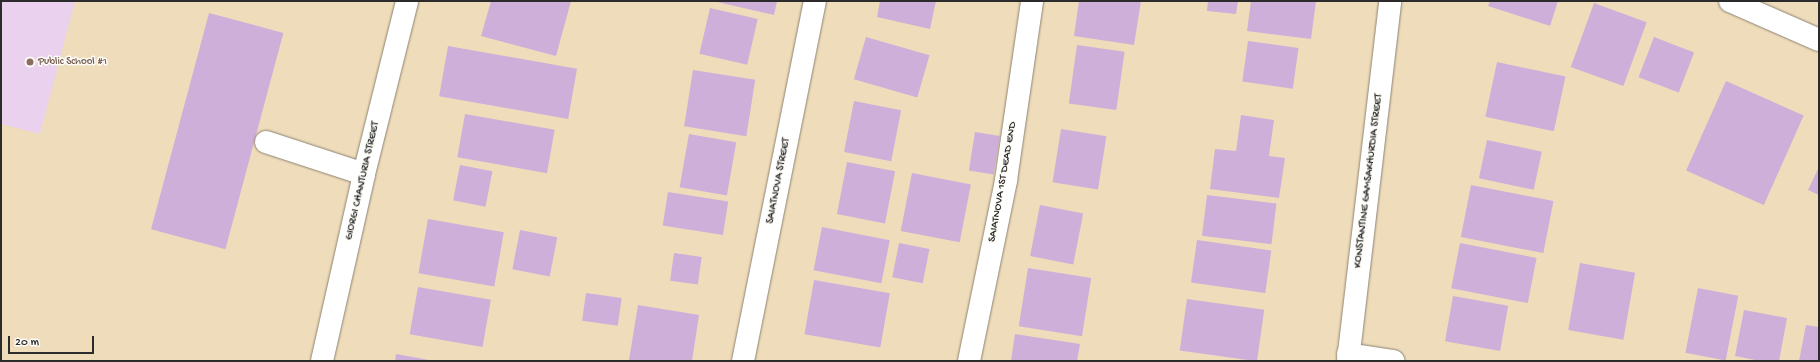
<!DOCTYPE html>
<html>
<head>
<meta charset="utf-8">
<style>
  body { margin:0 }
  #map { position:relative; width:1820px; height:362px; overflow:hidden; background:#efdcbb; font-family:"Gochi Hand",sans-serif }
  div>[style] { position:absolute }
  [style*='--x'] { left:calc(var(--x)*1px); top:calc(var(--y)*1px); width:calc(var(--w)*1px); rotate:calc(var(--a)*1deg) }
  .built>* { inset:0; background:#ead1ed }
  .building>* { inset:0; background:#ceafda; transform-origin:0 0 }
  .roads { filter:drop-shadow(0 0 1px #8d8473) drop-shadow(0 0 1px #8d8473) }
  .minor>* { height:22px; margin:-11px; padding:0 11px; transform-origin:11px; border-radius:11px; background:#fff }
  .dots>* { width:11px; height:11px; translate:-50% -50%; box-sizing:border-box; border:2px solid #fdfcf7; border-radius:50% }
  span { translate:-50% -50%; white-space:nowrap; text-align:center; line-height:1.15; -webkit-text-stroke:3px #fdfcf7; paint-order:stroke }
  .education-label { font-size:11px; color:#785e54 }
  .left { translate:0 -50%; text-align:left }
  .street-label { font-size:11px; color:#2b2b2b }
  .frame { position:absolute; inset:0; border:2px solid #2b2b2b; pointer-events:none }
  .scale { position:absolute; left:8px; top:336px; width:86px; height:18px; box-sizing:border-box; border:2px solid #2b2b2b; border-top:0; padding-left:5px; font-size:12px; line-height:14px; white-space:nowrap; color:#2b2b2b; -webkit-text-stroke:3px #fdfcf7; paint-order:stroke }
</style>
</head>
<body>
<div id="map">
  <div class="built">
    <i style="clip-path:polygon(1px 1px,75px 1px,40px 134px,1px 124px)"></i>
  </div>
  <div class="building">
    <i style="clip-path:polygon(491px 1px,571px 1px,556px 56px,481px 36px)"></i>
    <i style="clip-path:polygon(713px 1px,777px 1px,774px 15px)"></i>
    <i style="clip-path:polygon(880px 1px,936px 1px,930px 29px,877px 17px)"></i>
    <i style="clip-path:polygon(1079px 1px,1141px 1px,1134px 45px,1074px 36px)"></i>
    <i style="clip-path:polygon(1208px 1px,1238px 1px,1236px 14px,1207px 11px)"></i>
    <i style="clip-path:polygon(1251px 1px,1316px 1px,1311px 39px,1247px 31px)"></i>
    <i style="clip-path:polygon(1490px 1px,1558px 1px,1550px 26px,1488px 6px)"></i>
    <i style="left:1594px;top:3px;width:56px;height:68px;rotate:20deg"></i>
    <i style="left:710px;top:8px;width:49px;height:47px;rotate:13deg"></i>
    <i style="left:209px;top:13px;width:77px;height:224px;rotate:15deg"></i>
    <i style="left:866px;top:37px;width:66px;height:44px;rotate:16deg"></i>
    <i style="left:1654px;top:37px;width:43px;height:43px;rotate:21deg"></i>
    <i style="left:1248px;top:41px;width:51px;height:41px;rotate:8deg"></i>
    <i style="left:1077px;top:45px;width:48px;height:59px;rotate:8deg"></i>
    <i style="left:448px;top:46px;width:131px;height:51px;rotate:10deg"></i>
    <i style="left:1497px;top:62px;width:70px;height:56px;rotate:12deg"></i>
    <i style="left:693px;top:70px;width:63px;height:57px;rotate:9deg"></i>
    <i style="left:1726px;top:81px;width:85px;height:98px;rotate:24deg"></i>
    <i style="left:854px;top:101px;width:48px;height:52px;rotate:11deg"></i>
    <i style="left:465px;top:114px;width:91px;height:44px;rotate:10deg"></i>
    <i style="clip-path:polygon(1241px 115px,1274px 120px,1269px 156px,1285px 158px,1279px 198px,1210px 189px,1215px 149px,1236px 151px)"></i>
    <i style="left:1061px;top:129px;width:46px;height:54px;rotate:9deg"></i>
    <i style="left:975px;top:132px;width:25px;height:39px;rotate:9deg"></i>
    <i style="left:689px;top:134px;width:48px;height:54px;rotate:10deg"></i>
    <i style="left:1487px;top:140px;width:56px;height:39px;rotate:12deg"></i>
    <i style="left:847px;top:162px;width:49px;height:53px;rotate:11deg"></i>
    <i style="left:460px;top:165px;width:33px;height:36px;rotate:11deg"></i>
    <i style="clip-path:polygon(1819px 167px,1819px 195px,1808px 190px)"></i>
    <i style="left:912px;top:173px;width:60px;height:59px;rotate:11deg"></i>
    <i style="left:1471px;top:185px;width:84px;height:53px;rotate:11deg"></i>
    <i style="left:668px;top:192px;width:61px;height:34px;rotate:9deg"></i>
    <i style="left:1207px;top:195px;width:70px;height:41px;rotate:7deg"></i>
    <i style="left:1040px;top:205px;width:44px;height:52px;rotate:11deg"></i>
    <i style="left:428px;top:219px;width:77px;height:55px;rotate:10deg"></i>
    <i style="left:822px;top:227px;width:69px;height:44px;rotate:11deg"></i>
    <i style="left:520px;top:230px;width:38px;height:40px;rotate:11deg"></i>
    <i style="left:1197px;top:240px;width:75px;height:43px;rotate:8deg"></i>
    <i style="left:899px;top:243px;width:31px;height:35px;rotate:11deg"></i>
    <i style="left:1460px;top:243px;width:78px;height:46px;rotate:11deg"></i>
    <i style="left:674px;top:253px;width:28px;height:28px;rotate:8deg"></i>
    <i style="left:1580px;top:263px;width:56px;height:68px;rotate:10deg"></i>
    <i style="left:1028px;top:268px;width:64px;height:59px;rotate:9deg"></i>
    <i style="left:814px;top:280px;width:77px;height:55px;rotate:10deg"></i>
    <i style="left:418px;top:287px;width:74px;height:48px;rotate:10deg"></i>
    <i style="left:1698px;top:288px;width:41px;height:66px;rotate:11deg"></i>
    <i style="left:586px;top:293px;width:36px;height:28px;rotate:8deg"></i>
    <i style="left:1453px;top:296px;width:56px;height:46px;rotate:10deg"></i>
    <i style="left:1187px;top:299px;width:78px;height:52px;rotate:8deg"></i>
    <i style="clip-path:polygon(638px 305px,699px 315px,692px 361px,629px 360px)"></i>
    <i style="clip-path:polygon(1744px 310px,1787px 318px,1779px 361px,1760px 361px,1735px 356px)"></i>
    <i style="clip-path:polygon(1806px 325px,1819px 327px,1819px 361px,1799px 361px)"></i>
    <i style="clip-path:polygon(1015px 334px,1080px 344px,1077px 361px,1011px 361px)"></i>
    <i style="clip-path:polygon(396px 354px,429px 360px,429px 361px,395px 361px)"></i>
  </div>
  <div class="roads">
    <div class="minor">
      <i style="--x:1730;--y:1;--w:97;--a:23.7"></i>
      <i style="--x:266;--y:142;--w:103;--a:18.1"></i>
      <i style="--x:1348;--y:354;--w:46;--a:8.8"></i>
      <i style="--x:322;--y:361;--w:192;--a:-77.3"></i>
      <i style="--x:364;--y:174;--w:178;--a:-76"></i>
      <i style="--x:743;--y:361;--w:367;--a:-78.7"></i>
      <i style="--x:969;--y:361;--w:185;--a:-78.4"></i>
      <i style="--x:1006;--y:180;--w:181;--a:-81.7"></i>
      <i style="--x:1348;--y:361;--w:362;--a:-83.3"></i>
    </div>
  </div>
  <div class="dots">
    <i style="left:30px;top:62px;background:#8d6e63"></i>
  </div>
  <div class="education-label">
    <span class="left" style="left:38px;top:62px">Public School #1</span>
  </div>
  <div class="street-label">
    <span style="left:363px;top:181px;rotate:-77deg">GIORGI CHANTURIA STREET</span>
    <span style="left:779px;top:181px;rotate:-79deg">SAIATNOVA STREET</span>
    <span style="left:1369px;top:181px;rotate:-83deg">KONSTANTINE GAMSAKHURDIA STREET</span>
    <span style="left:1003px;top:182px;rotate:-80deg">SAIATNOVA 1ST DEAD END</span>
  </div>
  <div class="frame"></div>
  <div class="scale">20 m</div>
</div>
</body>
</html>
